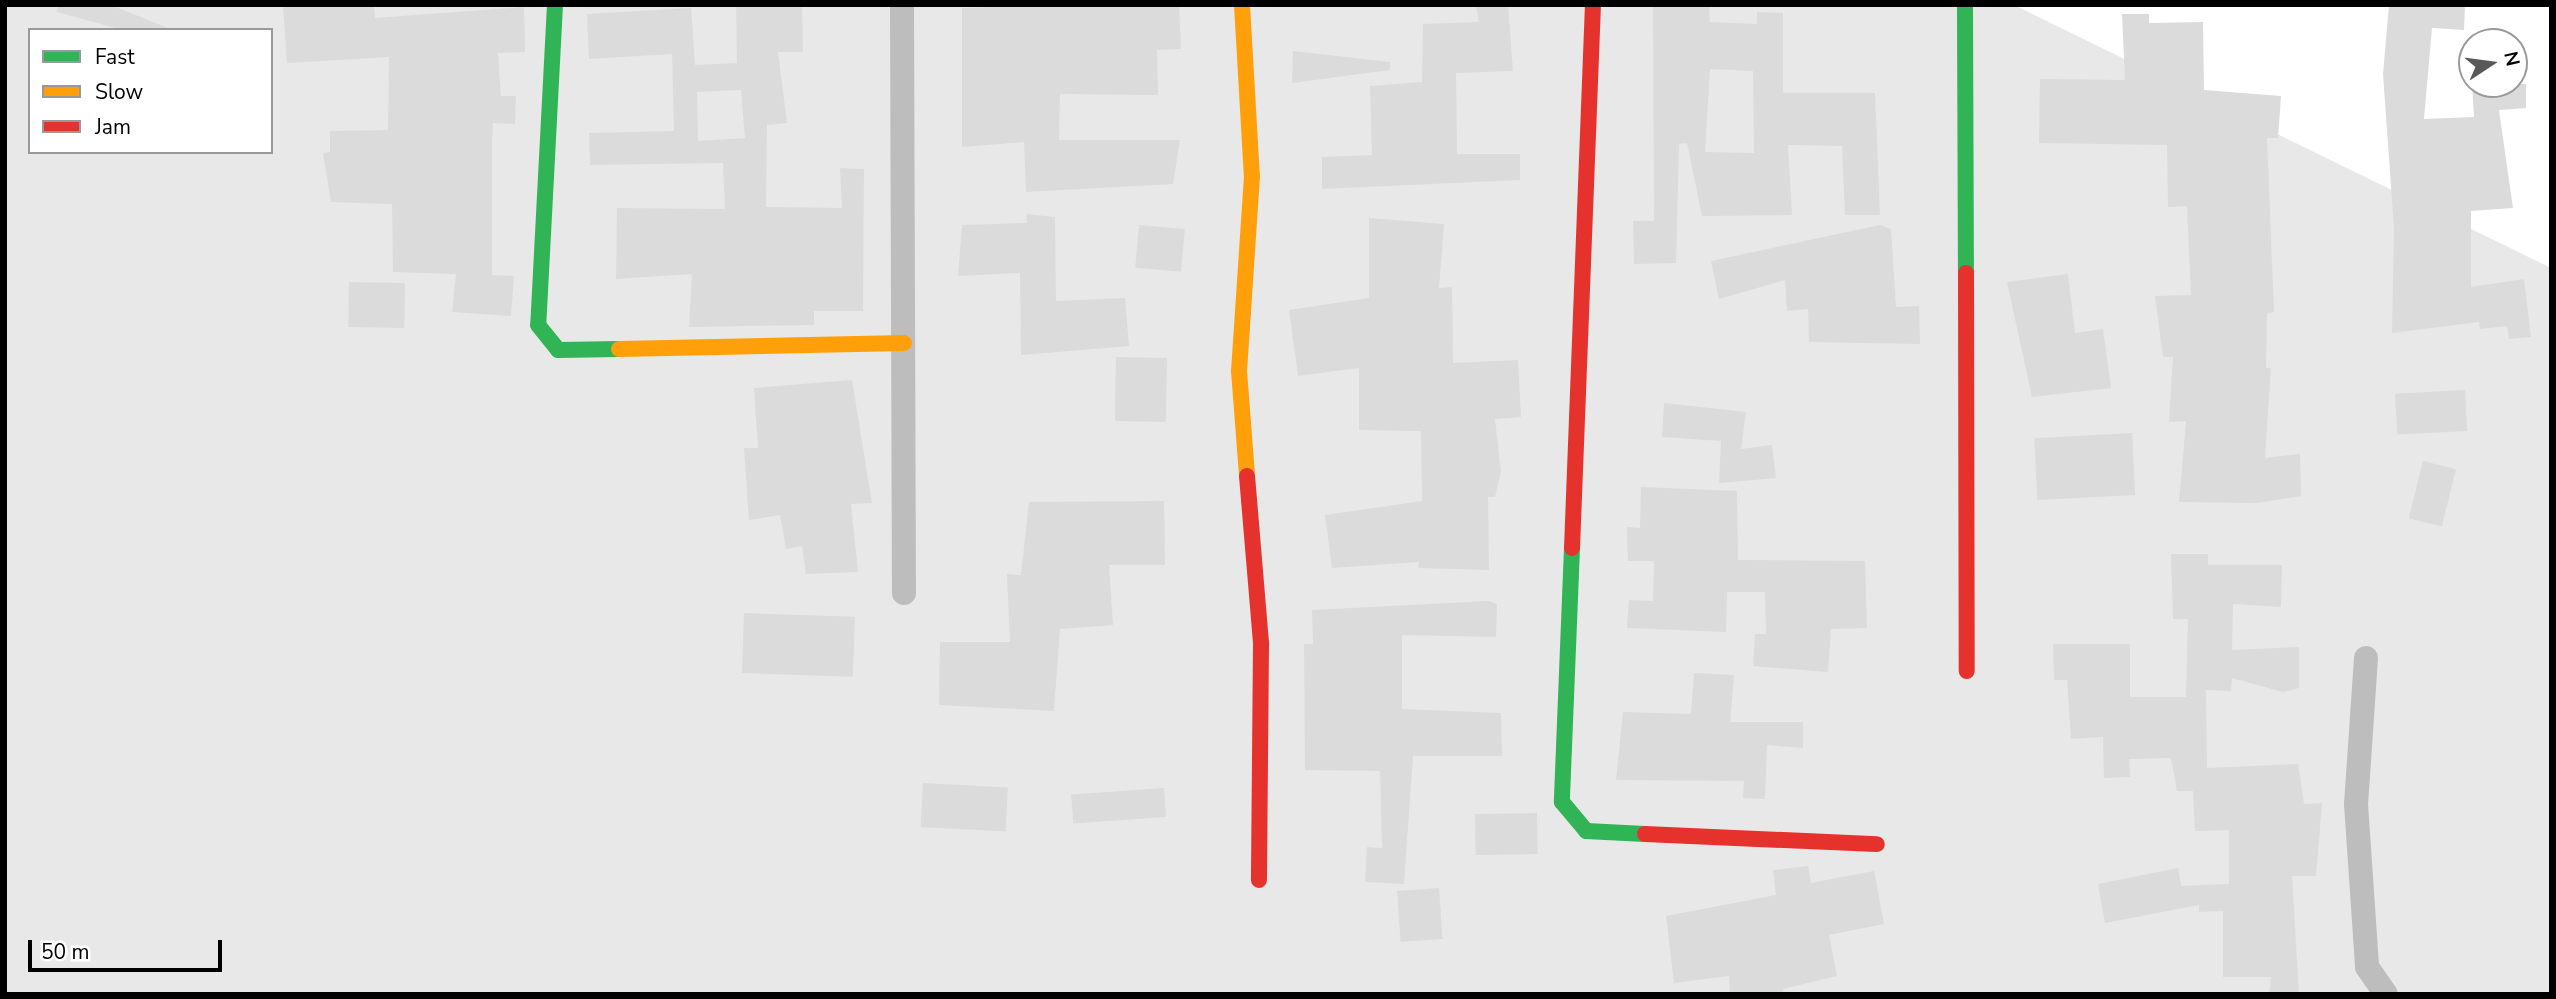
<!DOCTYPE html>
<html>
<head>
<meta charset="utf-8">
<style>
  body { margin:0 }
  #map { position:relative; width:2556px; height:999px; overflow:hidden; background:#fff; font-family:"Nunito Sans",sans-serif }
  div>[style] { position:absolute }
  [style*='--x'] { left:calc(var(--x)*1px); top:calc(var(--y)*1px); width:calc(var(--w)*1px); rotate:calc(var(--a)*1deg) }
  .green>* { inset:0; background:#e8e8e8 }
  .building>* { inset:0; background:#dbdbdb; transform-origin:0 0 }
  .street>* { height:24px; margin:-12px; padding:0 12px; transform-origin:12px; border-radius:12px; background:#bdbdbd }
  .fast>* { height:16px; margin:-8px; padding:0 8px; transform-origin:8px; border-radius:8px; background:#30b455 }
  .slow>* { height:16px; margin:-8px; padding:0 8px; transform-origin:8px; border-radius:8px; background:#ff9f0a }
  .jam>* { height:16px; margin:-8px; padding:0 8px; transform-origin:8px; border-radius:8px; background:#e5322d }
  span { translate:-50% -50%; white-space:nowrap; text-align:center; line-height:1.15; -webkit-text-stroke:5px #fff; paint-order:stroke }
  .frame { position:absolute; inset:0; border:7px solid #000; pointer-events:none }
  .legend { position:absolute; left:28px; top:28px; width:245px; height:126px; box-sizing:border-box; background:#fff; border:2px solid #999; margin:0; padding:9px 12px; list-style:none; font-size:21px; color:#000 }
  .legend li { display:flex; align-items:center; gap:14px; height:35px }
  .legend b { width:35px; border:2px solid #999 }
  .north { position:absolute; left:2458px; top:28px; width:70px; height:70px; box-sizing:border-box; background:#fff; border:2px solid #999; border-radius:50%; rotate:77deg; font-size:19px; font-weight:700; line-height:28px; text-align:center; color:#000 }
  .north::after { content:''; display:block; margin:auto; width:24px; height:32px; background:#595959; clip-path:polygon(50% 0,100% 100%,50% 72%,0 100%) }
  .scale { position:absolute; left:28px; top:940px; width:194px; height:32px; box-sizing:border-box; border:4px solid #000; border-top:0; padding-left:9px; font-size:21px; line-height:24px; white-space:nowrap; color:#000; -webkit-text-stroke:5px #fff; paint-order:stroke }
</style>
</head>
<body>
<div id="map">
  <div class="green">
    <i style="clip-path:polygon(evenodd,5px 5px,2014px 5px,2551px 268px,2551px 994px,5px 994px,5px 5px,30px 30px,271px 30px,271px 152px,30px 152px,30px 30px)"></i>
  </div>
  <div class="building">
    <i style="clip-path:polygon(58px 5px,111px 5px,173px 30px,123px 30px,57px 12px)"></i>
    <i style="clip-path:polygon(283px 5px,374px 5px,375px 18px,524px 7px,525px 52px,498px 53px,501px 96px,516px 96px,515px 124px,493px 123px,492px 140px,492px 275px,514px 276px,511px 316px,452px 312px,456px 274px,393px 272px,392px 204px,331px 202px,323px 153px,330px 152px,330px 131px,388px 130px,389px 57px,287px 63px)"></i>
    <i style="clip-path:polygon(evenodd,736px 5px,802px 5px,803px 52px,778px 52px,787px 123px,767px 125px,766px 207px,842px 208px,840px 168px,864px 169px,863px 311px,814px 311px,814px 325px,689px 327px,692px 274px,616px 279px,617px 208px,725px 209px,723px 163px,590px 165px,589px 133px,674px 131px,672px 54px,589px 59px,587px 14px,691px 8px,695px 65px,737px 63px,736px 5px,741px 90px,745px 138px,698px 141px,697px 92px,741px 90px)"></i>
    <i style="clip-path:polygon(1059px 5px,1179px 5px,1181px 49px,1157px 50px,1158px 95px,1060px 94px,1059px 140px,1180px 140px,1173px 184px,1026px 192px,1024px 142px,962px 147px,962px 8px)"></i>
    <i style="clip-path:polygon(1476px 5px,1508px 5px,1513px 71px,1456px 73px,1457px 154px,1520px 154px,1520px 180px,1322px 189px,1322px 157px,1372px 155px,1370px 86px,1422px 82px,1423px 24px,1479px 22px)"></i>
    <i style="clip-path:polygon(evenodd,1653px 5px,1709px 5px,1710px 22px,1757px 24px,1757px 12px,1783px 13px,1783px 93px,1875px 93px,1880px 215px,1845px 215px,1842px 146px,1788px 145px,1792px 215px,1702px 216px,1687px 143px,1679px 144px,1676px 263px,1634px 264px,1633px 221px,1654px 221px,1653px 5px,1710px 69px,1753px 71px,1754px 153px,1705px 152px,1710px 69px)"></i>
    <i style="clip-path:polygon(2389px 5px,2465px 5px,2464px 30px,2432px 28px,2424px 119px,2474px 117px,2472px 84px,2526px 84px,2526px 108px,2499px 110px,2513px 208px,2471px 211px,2471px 287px,2524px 279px,2531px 337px,2509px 339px,2507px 326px,2480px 329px,2479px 322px,2392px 333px,2394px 228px,2383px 74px)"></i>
    <i style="clip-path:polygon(2122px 14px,2149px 14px,2149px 23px,2203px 22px,2204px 90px,2281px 96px,2278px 138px,2267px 138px,2274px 312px,2267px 313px,2266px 368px,2271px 368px,2265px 458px,2300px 454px,2301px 496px,2257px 503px,2179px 502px,2186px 421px,2169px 422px,2173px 357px,2163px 357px,2155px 296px,2191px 295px,2187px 206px,2168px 207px,2167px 145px,2039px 143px,2040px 79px,2125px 80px)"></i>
    <i style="clip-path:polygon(1293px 51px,1390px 62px,1390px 70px,1292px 83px)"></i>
    <i style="clip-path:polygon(1026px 214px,1055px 217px,1056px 301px,1125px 298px,1129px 346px,1021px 355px,1020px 273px,958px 276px,962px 225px,1027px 223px)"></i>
    <i style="clip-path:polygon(1369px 218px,1444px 224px,1439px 288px,1452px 287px,1453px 363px,1518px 360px,1521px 417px,1495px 419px,1501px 472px,1495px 497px,1488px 497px,1489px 570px,1418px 568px,1419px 562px,1332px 568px,1325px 515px,1422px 501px,1421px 431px,1359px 430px,1359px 368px,1298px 376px,1289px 310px,1369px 298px)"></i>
    <i style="left:1139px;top:225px;width:46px;height:43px;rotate:5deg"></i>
    <i style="clip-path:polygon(1880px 225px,1891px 229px,1896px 307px,1919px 306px,1920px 344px,1809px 342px,1808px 309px,1787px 311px,1785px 280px,1719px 299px,1711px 261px)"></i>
    <i style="clip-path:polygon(2068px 274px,2075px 333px,2103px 329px,2111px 388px,2032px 397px,2007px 282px)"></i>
    <i style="left:349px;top:282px;width:56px;height:45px;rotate:1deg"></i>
    <i style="left:1116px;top:357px;width:51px;height:64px;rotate:1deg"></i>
    <i style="clip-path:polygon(852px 380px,872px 503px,851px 504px,858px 572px,806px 574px,802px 546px,786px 549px,780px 515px,749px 520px,744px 448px,758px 448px,754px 388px)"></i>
    <i style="left:2465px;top:390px;width:41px;height:70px;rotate:87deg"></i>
    <i style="clip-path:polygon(1664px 403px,1746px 412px,1741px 449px,1772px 445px,1776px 478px,1719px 483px,1721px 441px,1662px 437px)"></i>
    <i style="left:2132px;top:433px;width:62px;height:98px;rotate:87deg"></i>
    <i style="left:2423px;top:461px;width:34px;height:59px;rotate:14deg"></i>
    <i style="clip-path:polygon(1641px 487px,1737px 491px,1738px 560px,1865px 561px,1867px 628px,1831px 629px,1828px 672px,1753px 666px,1755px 634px,1766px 634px,1765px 592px,1727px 592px,1726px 632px,1627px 628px,1629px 600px,1653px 601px,1654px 561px,1628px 561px,1627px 527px,1640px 528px)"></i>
    <i style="clip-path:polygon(1164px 501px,1165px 565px,1109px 565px,1113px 625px,1060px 629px,1054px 711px,939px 705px,940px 642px,1010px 642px,1007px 574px,1021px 575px,1029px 502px)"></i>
    <i style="clip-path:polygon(2171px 554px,2208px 554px,2208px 565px,2282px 565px,2281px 607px,2233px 604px,2232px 650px,2299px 647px,2299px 688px,2283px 692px,2232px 678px,2231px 691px,2206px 690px,2207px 768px,2298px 764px,2304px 804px,2322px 803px,2316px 876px,2292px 876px,2299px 994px,2269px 994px,2271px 977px,2223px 977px,2223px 911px,2199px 912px,2199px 905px,2105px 923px,2098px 884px,2178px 868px,2181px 886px,2229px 884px,2229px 830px,2195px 831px,2193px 791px,2177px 791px,2171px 758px,2129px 759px,2130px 777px,2104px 778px,2103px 737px,2071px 739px,2067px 680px,2054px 680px,2053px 644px,2130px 644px,2130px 697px,2186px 697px,2188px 619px,2173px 619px)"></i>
    <i style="clip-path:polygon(1488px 601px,1497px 604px,1496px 637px,1402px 635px,1402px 709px,1501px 713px,1502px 756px,1413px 756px,1404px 884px,1365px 882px,1367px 847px,1382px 848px,1380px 771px,1305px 770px,1304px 644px,1313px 644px,1312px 610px)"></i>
    <i style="left:744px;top:613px;width:111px;height:60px;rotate:2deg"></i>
    <i style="clip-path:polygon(1694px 673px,1734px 675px,1730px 722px,1803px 722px,1803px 748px,1767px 745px,1765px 799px,1743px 798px,1744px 781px,1616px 780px,1623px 712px,1691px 714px)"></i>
    <i style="left:923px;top:783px;width:85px;height:44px;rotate:3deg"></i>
    <i style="left:1164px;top:788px;width:29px;height:93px;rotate:86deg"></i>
    <i style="left:1537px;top:813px;width:41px;height:62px;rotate:89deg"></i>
    <i style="clip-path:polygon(1808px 866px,1811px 883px,1874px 871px,1884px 924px,1829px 935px,1837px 976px,1783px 989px,1784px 994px,1730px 994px,1729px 976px,1674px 983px,1666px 916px,1776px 895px,1773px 870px)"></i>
    <i style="left:1439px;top:888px;width:51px;height:42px;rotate:86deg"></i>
  </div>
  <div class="street">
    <i style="--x:902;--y:5;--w:588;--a:89.81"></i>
    <i style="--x:2366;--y:658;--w:146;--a:93.9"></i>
    <i style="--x:2356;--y:804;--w:163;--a:86.1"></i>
    <i style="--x:2367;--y:967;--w:33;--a:55"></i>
  </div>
  <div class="fast">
    <i style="--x:555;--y:5;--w:320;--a:93"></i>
    <i style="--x:538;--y:325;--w:32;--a:51"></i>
    <i style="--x:558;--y:350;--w:61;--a:-0.9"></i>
    <i style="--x:1965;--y:5;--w:268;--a:89.8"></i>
    <i style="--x:1572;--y:548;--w:254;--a:92.3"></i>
    <i style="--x:1562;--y:802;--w:38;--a:50"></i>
    <i style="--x:1586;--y:831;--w:59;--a:2.9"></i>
  </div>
  <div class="slow">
    <i style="--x:1242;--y:5;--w:171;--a:86.7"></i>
    <i style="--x:1252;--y:176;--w:195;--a:93.8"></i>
    <i style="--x:1239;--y:371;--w:105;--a:85.6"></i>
    <i style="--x:619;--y:349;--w:285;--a:-1.2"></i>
  </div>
  <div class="jam">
    <i style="--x:1966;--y:273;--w:398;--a:89.9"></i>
    <i style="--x:1247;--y:476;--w:169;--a:85.2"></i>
    <i style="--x:1261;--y:644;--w:236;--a:90.5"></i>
    <i style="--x:1572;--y:548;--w:543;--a:-87.79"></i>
    <i style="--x:1645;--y:834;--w:232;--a:2.5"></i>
  </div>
  <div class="frame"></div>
  <ul class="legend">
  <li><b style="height:9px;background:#30b455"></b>Fast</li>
  <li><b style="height:9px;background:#ff9f0a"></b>Slow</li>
  <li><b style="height:9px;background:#e5322d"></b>Jam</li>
  </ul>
  <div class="north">N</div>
  <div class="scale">50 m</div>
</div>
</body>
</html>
